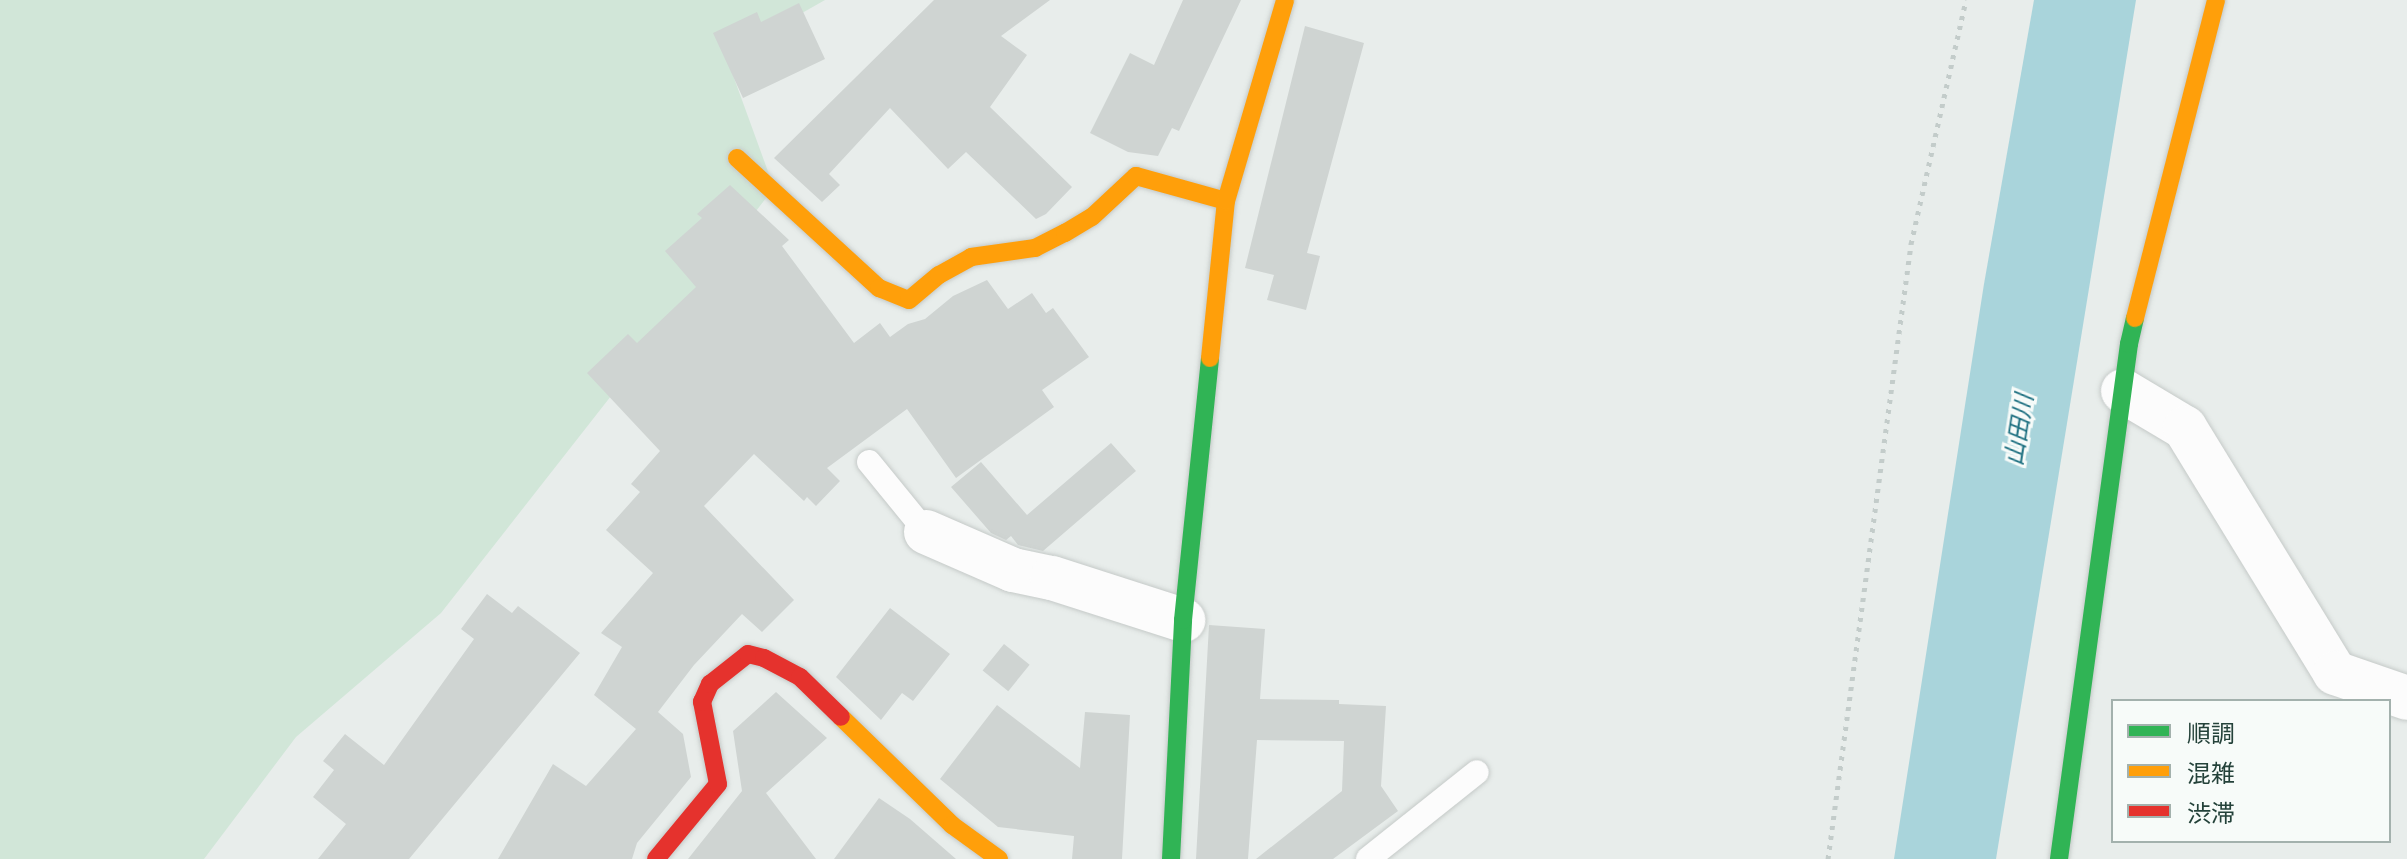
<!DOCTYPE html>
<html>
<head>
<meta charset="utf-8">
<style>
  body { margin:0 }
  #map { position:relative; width:2407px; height:859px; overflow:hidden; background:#e8edeb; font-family:"Sofia Sans Condensed","Noto Sans JP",sans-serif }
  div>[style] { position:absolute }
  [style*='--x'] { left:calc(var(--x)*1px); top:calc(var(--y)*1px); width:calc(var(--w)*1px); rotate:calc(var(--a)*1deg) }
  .green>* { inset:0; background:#d1e6d8 }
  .water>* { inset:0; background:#a9d4db }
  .building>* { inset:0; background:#cfd4d2; transform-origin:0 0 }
  .path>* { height:5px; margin-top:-2.5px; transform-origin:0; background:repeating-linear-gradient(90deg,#c3ccca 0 4px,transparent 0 10px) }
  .roads { filter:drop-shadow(0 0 2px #c5cac8) drop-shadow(0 0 2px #c5cac8) }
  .lane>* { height:24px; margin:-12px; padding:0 12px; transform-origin:12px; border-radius:12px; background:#fcfcfc }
  .street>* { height:44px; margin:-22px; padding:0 22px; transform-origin:22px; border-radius:22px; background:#fcfcfc }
  .fast>* { height:18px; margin:-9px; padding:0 9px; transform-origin:9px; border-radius:9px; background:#30b455 }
  .slow>* { height:18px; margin:-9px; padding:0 9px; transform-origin:9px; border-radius:9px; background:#ff9f0a }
  .jam>* { height:18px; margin:-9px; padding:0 9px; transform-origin:9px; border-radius:9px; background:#e5322d }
  span { translate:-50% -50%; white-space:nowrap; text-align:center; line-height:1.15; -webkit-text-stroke:6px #f7fbf9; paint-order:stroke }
  .water-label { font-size:24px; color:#1c6f80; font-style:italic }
  .legend { position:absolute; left:2111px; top:699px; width:280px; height:144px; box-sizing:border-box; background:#f7fbf9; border:2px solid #a3b1ad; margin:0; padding:10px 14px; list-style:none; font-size:24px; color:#24423a }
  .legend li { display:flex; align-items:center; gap:16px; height:40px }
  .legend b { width:40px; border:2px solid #a3b1ad }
</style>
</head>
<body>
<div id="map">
  <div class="green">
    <i style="clip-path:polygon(0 0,825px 0,726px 56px,774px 188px,441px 613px,296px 737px,204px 859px,0 859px)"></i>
  </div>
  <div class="water">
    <i style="clip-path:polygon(2034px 0,2136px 0,1996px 859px,1894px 859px,1984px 284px)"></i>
  </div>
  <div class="building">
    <i style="clip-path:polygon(934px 0,1050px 0,1001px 36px,1027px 55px,990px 107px,1072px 187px,1046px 214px,1036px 219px,966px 152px,948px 169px,890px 108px,829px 174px,840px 185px,822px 202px,774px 158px)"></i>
    <i style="clip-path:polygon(1183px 0,1241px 0,1179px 131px,1172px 128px,1158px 156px,1128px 152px,1090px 133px,1130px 53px,1154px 65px)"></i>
    <i style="clip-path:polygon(799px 3px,825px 59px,743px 98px,713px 33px,757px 12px,761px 22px)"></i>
    <i style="clip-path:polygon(1305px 26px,1364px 43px,1307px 253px,1320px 256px,1306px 310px,1267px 300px,1274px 275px,1245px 268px)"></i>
    <i style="clip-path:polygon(730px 185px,789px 240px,782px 246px,854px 343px,880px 323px,890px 337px,908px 324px,925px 319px,953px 296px,987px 280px,1008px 309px,1032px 293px,1046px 313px,1053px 308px,1089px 357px,1042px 390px,1054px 407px,956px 478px,907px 409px,827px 468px,840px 481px,816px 506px,807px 497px,804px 501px,754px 454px,704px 506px,794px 600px,762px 632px,742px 614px,694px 665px,658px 712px,683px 734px,691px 777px,637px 843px,632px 859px,498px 859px,553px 764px,586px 786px,636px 729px,594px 695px,622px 647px,601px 633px,653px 573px,606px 530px,640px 492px,631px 484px,660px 451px,587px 373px,628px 334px,637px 343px,696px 287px,665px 251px,702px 218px,697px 214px)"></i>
    <i style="clip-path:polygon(1111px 443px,1136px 471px,1043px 551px,1018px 545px,1011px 536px,1006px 540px,991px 533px,951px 487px,981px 462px,1027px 515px)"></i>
    <i style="clip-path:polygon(487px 594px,512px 613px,518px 606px,580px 653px,409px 859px,318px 859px,346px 824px,313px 797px,334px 770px,323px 761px,345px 734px,384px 765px,474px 639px,461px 629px)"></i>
    <i style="clip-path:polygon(890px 608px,950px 654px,913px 701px,902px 693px,881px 720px,836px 677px)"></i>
    <i style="clip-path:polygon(1209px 625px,1265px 629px,1260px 699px,1339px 700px,1339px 704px,1386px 706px,1381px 786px,1398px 811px,1333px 859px,1256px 859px,1342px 791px,1344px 741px,1257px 740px,1248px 859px,1196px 859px)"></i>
    <i style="left:1004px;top:644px;width:33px;height:34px;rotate:39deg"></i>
    <i style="clip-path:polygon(776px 692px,827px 738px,766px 793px,816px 859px,688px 859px,742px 791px,733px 731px)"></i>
    <i style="clip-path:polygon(997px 705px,1080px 768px,1085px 712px,1130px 715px,1122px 859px,1072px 859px,1074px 836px,998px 827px,940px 779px)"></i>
    <i style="clip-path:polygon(879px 798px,910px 819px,956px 859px,834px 859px)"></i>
  </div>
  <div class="path">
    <i style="--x:1828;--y:859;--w:621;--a:-82.31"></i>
    <i style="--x:1911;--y:244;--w:250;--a:-77.3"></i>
  </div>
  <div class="roads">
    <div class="lane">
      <i style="--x:869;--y:462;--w:90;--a:50.8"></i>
      <i style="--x:1368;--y:859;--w:139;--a:-38.6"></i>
    </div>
    <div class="street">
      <i style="--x:2123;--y:391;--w:72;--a:30.8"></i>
      <i style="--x:2185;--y:428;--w:287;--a:58.5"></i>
      <i style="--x:2335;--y:673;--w:76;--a:19.1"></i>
      <i style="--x:926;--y:532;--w:95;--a:23.6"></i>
      <i style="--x:1013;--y:570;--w:40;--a:12"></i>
      <i style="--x:1052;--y:578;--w:138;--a:17.8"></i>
    </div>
    <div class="fast">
      <i style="--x:1171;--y:859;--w:239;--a:-87.1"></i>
      <i style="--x:1183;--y:620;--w:263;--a:-84.1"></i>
      <i style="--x:2059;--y:859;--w:520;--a:-82.26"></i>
      <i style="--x:2129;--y:344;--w:27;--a:-77"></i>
    </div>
    <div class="slow">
      <i style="--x:737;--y:158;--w:193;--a:42.5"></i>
      <i style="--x:879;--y:288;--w:32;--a:22"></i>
      <i style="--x:909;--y:300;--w:39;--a:-40"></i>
      <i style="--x:939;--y:275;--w:37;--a:-29"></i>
      <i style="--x:971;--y:257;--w:65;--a:-8"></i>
      <i style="--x:1035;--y:248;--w:34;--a:-27"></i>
      <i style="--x:1065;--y:233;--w:31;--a:-31"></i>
      <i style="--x:1092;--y:217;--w:60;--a:-43"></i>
      <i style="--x:1136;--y:176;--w:93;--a:15.5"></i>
      <i style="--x:2135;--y:318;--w:328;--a:-75.7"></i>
      <i style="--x:1210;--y:358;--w:158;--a:-84.2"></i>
      <i style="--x:1226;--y:201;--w:209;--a:-73.6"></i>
      <i style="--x:841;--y:717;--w:155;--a:44.2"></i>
      <i style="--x:952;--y:825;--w:58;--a:35.9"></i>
    </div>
    <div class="jam">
      <i style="--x:656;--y:859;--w:97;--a:-50.4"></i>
      <i style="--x:718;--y:784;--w:84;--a:-101"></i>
      <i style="--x:702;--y:702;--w:20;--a:-66"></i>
      <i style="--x:710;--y:684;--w:48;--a:-38.3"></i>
      <i style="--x:748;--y:654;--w:16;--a:14"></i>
      <i style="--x:764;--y:658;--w:41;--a:27.8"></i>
      <i style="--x:800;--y:677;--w:57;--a:44.3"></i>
    </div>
  </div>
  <div class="water-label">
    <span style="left:2020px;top:430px;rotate:-81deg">山田川</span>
  </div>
  <ul class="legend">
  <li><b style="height:10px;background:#30b455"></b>順調</li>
  <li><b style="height:10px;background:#ff9f0a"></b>混雑</li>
  <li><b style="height:10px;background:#e5322d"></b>渋滞</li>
  </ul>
</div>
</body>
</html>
